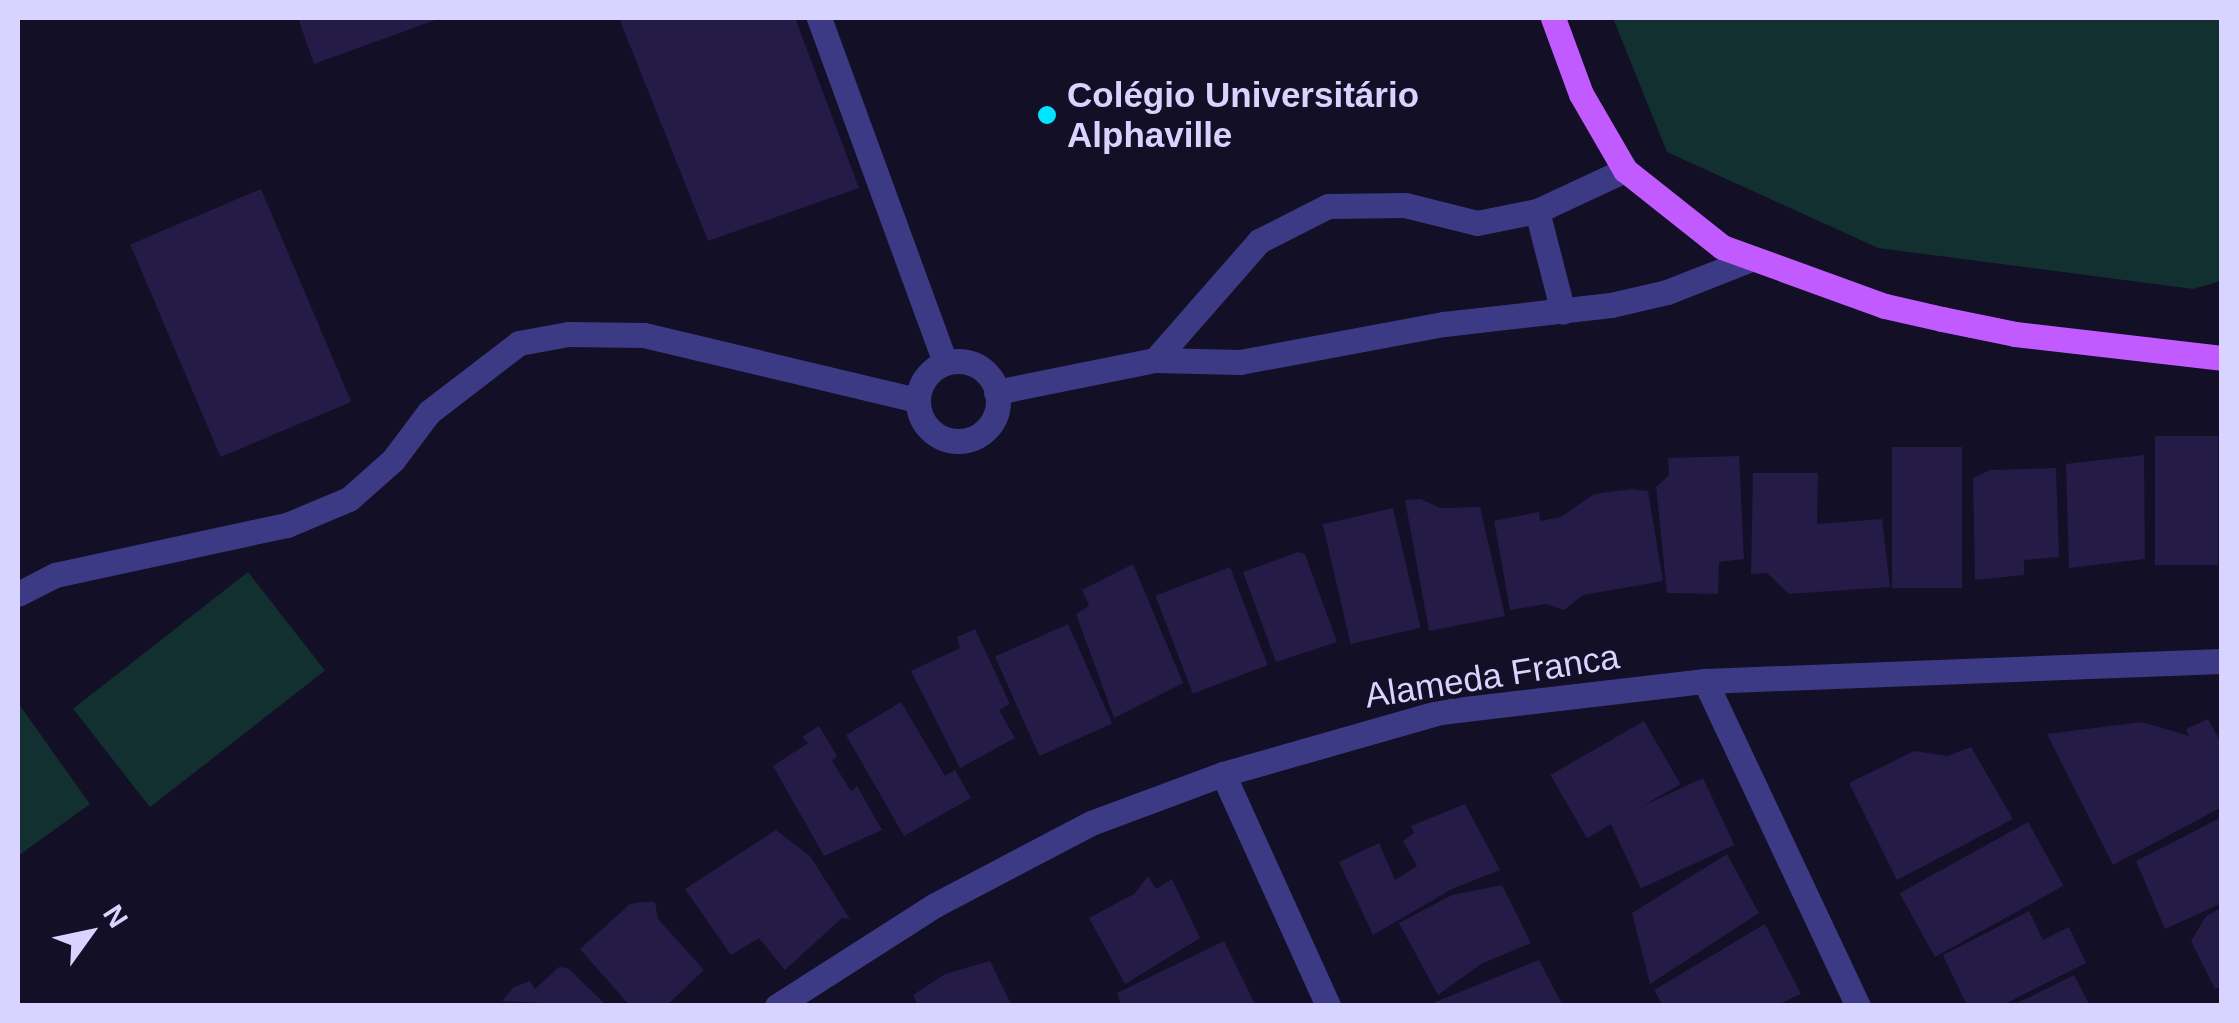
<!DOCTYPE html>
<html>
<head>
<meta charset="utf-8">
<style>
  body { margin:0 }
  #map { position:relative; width:2239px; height:1023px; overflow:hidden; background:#130f26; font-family:Arial,sans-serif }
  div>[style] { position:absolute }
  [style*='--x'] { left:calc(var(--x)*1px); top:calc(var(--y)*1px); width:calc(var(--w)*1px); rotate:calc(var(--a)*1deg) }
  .green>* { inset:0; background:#12302f; transform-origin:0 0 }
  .building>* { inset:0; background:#241b47; transform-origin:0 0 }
  .minor>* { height:25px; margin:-12.5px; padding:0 12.5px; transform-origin:12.5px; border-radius:12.5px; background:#3d3a85 }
  .minor>.ring { margin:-12.5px; padding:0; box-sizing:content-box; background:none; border:25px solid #3d3a85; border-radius:50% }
  .major>* { height:25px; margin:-12.5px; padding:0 12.5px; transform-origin:12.5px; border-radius:12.5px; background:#c25bff }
  .dots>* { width:28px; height:28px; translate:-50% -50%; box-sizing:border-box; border:5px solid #130f26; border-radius:50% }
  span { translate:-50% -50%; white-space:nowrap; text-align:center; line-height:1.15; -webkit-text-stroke:9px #130f26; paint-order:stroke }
  .poi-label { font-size:35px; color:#d9d4ff; font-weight:700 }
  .left { translate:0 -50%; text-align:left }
  .street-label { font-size:35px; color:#d9d4ff }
  .frame { position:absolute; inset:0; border:20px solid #d9d4ff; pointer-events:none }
  .north { position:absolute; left:40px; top:883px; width:100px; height:100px; -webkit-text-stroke:8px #130f26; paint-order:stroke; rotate:57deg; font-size:28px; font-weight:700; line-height:40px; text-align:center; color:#d9d4ff }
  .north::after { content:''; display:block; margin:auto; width:35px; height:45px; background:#d9d4ff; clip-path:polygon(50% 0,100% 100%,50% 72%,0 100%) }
</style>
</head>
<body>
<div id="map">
  <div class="green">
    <i style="clip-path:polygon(1613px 18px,2221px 18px,2221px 281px,2193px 289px,1878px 248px,1667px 152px)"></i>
    <i style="left:248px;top:572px;width:125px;height:222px;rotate:52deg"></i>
    <i style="clip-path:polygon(18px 703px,90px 804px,18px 856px)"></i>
  </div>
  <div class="building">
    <i style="clip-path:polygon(298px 18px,441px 18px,314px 64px)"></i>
    <i style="clip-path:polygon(619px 18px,795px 18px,859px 188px,708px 241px)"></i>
    <i style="left:261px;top:189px;width:231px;height:142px;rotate:67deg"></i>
    <i style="left:2155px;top:436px;width:63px;height:129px"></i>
    <i style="left:1892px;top:447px;width:70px;height:141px"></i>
    <i style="clip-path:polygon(2144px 455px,2145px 559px,2069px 568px,2066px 464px)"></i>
    <i style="clip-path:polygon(1739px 456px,1744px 559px,1719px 562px,1718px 594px,1667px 593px,1656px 487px,1669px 475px,1668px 458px)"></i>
    <i style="clip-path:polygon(2056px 468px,2059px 557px,2024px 560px,2024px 575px,1975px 580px,1973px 478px,1990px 470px)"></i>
    <i style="clip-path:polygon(1753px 473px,1818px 473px,1817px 524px,1882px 519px,1890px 587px,1789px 594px,1767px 573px,1751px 574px)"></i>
    <i style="clip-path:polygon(1632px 489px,1648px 491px,1663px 581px,1583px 595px,1564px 610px,1546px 604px,1510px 610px,1494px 521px,1539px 512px,1540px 521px,1561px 517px,1594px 494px)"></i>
    <i style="clip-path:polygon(1421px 499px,1440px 508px,1480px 507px,1505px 616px,1429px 631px,1405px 500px)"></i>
    <i style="left:1393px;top:508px;width:123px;height:72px;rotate:77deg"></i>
    <i style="clip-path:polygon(1298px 552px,1305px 554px,1337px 642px,1276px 662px,1243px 572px)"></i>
    <i style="clip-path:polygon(1133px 564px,1183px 683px,1114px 718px,1076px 614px,1089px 606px,1082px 590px)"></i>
    <i style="left:1230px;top:567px;width:105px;height:80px;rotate:69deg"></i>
    <i style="left:1068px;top:624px;width:109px;height:80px;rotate:66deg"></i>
    <i style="clip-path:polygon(975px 629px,1010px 704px,999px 710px,1015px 738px,960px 768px,911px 671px,960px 648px,957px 637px)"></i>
    <i style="clip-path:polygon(901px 702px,945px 776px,955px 770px,971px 798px,904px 836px,846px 735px)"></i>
    <i style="clip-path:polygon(2208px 719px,2222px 744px,2222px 807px,2113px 865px,2047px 734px,2142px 722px,2189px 736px,2186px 729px)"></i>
    <i style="left:1644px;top:721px;width:73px;height:108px;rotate:60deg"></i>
    <i style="clip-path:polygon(819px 726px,837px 756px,832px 761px,851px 791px,857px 786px,882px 830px,824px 856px,773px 766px,808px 743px,802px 737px)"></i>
    <i style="clip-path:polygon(1971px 747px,2013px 819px,1897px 880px,1849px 783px,1914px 751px,1948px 756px)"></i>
    <i style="left:1703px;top:778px;width:74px;height:103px;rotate:65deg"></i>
    <i style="clip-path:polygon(1465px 804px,1500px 870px,1452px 889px,1373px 935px,1339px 862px,1379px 843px,1395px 880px,1417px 866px,1403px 841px,1414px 833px,1411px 826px)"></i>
    <i style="clip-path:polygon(2222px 817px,2222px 903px,2165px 929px,2136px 861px)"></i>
    <i style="left:2028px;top:822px;width:73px;height:147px;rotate:61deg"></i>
    <i style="clip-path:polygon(776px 830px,810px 856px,850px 919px,842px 918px,785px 970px,759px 938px,731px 955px,685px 889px)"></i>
    <i style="clip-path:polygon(1727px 854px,1759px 913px,1650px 984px,1632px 913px)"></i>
    <i style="clip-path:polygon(1148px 876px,1156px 889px,1172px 879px,1200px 938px,1125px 984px,1089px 918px,1134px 894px)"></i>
    <i style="clip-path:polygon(1502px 885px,1531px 943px,1481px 964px,1438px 995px,1399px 923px,1452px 895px)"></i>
    <i style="clip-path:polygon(642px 902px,655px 902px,658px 919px,704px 970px,666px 1006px,630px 1006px,580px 949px,630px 904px)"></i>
    <i style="clip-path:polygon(2222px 908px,2222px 987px,2215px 989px,2191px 941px,2206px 916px)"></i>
    <i style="clip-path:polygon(2029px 911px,2043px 940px,2069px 927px,2086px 963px,2001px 1006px,1967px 1006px,1943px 955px)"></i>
    <i style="clip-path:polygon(1765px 924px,1801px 994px,1775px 1006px,1663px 1006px,1654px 990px)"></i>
    <i style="clip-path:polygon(1224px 941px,1256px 1006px,1122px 1006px,1117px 993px)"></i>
    <i style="clip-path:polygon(1539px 960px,1563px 1006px,1428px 1006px,1428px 1005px)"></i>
    <i style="clip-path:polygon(990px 961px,1012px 1006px,918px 1006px,913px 995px,945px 974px)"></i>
    <i style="clip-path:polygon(559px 967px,568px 968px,607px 1006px,502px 1001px,514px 987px,530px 981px,535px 989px)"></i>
    <i style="clip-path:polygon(2074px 975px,2090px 1006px,2011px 1006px)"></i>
  </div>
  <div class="minor">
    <i style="--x:819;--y:18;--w:366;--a:69.9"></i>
    <i style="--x:1537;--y:211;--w:104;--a:75.6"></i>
    <i style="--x:1155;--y:360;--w:158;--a:-48.8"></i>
    <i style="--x:1259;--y:241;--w:77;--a:-26.9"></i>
    <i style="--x:1328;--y:206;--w:77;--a:-0.7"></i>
    <i style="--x:1405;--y:205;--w:74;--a:14"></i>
    <i style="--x:1477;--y:223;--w:61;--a:-11.3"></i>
    <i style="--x:1537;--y:211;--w:97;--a:-25"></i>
    <i class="ring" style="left:918px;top:361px;width:55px;height:55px"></i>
    <i style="--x:996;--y:392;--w:162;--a:-11.4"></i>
    <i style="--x:1155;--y:360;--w:85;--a:1.3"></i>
    <i style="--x:1240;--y:362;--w:208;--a:-10.6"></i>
    <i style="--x:1444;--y:324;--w:168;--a:-6.5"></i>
    <i style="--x:1611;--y:305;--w:57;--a:-13.1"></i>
    <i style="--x:1667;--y:292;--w:90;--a:-21.4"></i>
    <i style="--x:18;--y:594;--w:42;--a:-27.2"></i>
    <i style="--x:55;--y:575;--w:237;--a:-12.2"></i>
    <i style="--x:287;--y:525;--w:67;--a:-22.8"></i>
    <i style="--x:349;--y:499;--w:59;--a:-41.6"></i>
    <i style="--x:393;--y:460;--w:60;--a:-53.1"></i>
    <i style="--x:429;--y:412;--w:113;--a:-37.5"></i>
    <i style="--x:519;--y:343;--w:50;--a:-10.4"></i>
    <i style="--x:568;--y:334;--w:76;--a:0.8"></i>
    <i style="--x:644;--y:335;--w:281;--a:13.4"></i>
    <i style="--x:1705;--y:681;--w:359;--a:64.8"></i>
    <i style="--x:1223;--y:774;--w:255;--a:65.6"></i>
    <i style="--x:777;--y:1006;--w:188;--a:-32.6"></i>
    <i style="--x:935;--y:905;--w:176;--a:-27.7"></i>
    <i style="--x:1091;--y:823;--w:141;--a:-20.4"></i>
    <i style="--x:1223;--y:774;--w:226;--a:-15.9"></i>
    <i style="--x:1440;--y:712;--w:267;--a:-6.7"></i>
    <i style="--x:1705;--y:681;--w:517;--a:-2.22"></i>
  </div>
  <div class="major">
    <i style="--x:1553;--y:18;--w:81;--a:69.8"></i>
    <i style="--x:1581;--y:94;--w:88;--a:59.9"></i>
    <i style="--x:1625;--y:170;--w:124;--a:38.4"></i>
    <i style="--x:1722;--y:247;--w:173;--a:19.9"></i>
    <i style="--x:1885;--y:306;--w:58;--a:12.8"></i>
    <i style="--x:1942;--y:319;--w:75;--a:11.6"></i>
    <i style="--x:2015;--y:334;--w:208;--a:6.6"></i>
  </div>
  <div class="dots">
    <i style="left:1047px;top:115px;background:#00e5ff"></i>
  </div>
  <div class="poi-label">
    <span class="left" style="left:1067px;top:115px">Colégio Universitário<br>Alphaville</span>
  </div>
  <div class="street-label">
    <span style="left:1492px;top:676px;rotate:-9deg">Alameda Franca</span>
  </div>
  <div class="frame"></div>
  <div class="north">N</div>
</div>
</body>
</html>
